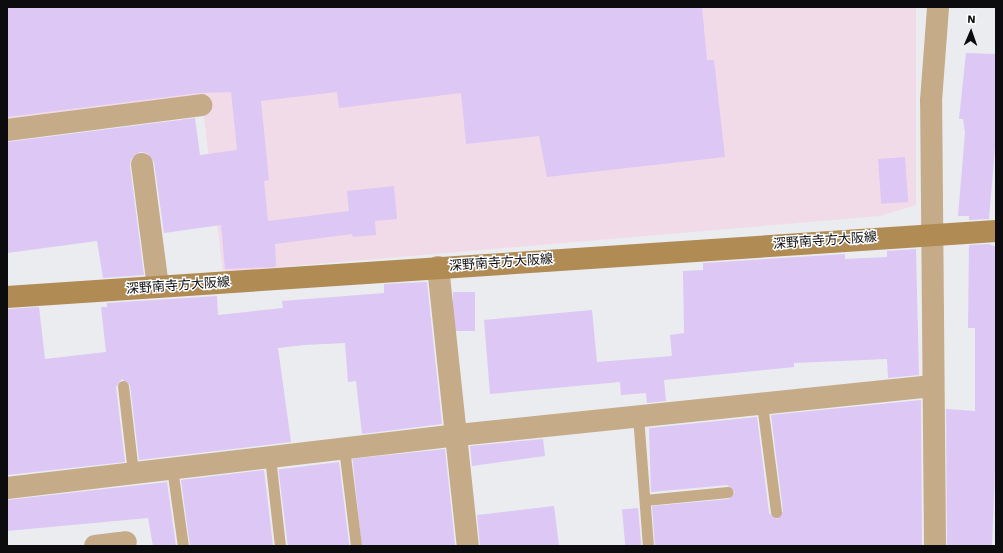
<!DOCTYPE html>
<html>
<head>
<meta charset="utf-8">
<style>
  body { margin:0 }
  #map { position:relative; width:1003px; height:553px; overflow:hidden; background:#eaecf0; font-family:"Work Sans","Noto Sans JP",sans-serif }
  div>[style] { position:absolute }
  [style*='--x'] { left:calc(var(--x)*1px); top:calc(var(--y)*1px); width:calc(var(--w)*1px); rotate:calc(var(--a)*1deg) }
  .industrial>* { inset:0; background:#f1dbe8 }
  .building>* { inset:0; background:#ddc7f4; transform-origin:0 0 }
  .service>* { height:11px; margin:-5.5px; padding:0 5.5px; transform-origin:5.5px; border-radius:5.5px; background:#c5ab88 }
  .minor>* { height:22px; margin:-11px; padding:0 11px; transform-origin:11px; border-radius:11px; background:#c5ab88 }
  .secondary>* { height:22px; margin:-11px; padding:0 11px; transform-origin:11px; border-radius:11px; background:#b18b54 }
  span { translate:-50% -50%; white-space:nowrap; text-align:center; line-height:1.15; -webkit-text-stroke:3px #fff; paint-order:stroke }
  .street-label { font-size:13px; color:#0c0c0e }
  .frame { position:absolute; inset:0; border:8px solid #0c0c0e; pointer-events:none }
  .north { position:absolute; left:951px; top:12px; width:40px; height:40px; -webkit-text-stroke:3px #fff; paint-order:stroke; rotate:2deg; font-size:11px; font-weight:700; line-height:16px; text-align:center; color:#0c0c0e }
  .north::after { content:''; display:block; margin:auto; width:14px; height:18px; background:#0c0c0e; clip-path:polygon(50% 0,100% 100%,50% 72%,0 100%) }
</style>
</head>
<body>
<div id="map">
  <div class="industrial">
    <i style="clip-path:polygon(7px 7px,916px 7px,916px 205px,880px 216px,223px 272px,202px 101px,7px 127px)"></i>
  </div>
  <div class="building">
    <i style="clip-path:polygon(7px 7px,702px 7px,707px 60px,714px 60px,725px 157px,547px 177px,539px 136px,466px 144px,461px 93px,339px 108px,337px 92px,261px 101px,269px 180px,264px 181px,268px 221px,349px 211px,347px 191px,394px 186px,397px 219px,375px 221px,376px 235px,353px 237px,352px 234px,275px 244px,276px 267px,225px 269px,221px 225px,164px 233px,154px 162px,147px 153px,140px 152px,131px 159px,130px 166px,144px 275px,103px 278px,97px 241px,7px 253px,7px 142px,195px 118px,200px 155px,237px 150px,231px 92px,199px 93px,7px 117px)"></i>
    <i style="clip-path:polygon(966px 53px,996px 54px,996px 135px,989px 219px,969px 220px,969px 216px,958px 216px,965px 133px,963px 119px,959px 119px)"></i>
    <i style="left:905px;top:157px;width:45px;height:27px;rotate:86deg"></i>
    <i style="clip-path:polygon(989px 244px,996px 247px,996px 444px,992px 546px,947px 546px,946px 409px,975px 411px,975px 328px,968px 328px,969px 245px)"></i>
    <i style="clip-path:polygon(916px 249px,919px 375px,888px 378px,887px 359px,794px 363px,794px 367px,664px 380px,666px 401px,647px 403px,646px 393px,621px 395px,620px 382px,490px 394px,484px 320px,592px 310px,597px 362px,672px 356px,670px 335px,684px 333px,683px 271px,703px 270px,703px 263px,845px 254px,845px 259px,887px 257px,887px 251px)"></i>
    <i style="clip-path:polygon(427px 282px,442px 424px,362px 434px,356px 381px,348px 382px,345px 343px,304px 345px,278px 348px,291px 442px,139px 460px,130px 385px,122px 379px,116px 387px,125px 462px,7px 475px,8px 309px,39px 307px,45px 359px,106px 352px,101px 307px,107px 307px,107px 303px,217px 296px,218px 315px,283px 308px,282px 301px,384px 293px,384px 284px)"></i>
    <i style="left:453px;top:292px;width:22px;height:39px"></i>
    <i style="clip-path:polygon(921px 400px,922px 546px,655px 546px,652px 506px,729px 499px,735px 492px,727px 485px,651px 492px,649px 428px,757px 417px,769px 513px,777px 519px,783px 511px,771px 415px)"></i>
    <i style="clip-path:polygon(543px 439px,545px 456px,472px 466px,470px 446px)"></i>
    <i style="left:445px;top:449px;width:98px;height:93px;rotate:84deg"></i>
    <i style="left:339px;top:462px;width:85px;height:61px;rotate:83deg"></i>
    <i style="clip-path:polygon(264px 470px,273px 546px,190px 546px,181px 480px)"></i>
    <i style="clip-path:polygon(167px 482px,176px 546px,153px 546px,148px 518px,7px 531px,7px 500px)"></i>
    <i style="clip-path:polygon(554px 506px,559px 546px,480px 546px,477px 515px)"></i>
    <i style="left:638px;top:508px;width:38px;height:16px;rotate:85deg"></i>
  </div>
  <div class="service">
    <i style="--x:123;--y:386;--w:88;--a:83.4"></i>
    <i style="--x:762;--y:404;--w:109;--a:82.6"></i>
    <i style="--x:638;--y:416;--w:130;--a:85.6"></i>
    <i style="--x:344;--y:448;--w:99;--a:83"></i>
    <i style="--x:270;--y:457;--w:90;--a:83.6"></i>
    <i style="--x:172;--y:468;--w:79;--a:82"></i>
    <i style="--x:645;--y:500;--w:83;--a:-5.5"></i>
  </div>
  <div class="minor">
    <i style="--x:7;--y:130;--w:196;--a:-7.3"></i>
    <i style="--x:142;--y:164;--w:124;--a:82.6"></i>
    <i style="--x:438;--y:267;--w:281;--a:83.9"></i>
    <i style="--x:7;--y:488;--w:454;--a:-6.7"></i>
    <i style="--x:458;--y:435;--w:477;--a:-5.9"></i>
    <i style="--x:95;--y:546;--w:31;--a:-7"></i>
    <i style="--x:935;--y:546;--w:445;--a:-90.5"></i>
    <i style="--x:931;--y:101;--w:94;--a:-85.7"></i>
  </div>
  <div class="secondary">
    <i style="--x:7;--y:297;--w:991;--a:-3.82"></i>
  </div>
  <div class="street-label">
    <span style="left:825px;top:241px;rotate:-4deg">深野南寺方大阪線</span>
    <span style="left:501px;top:263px;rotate:-4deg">深野南寺方大阪線</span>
    <span style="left:178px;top:286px;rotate:-4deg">深野南寺方大阪線</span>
  </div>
  <div class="frame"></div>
  <div class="north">N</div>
</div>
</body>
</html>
